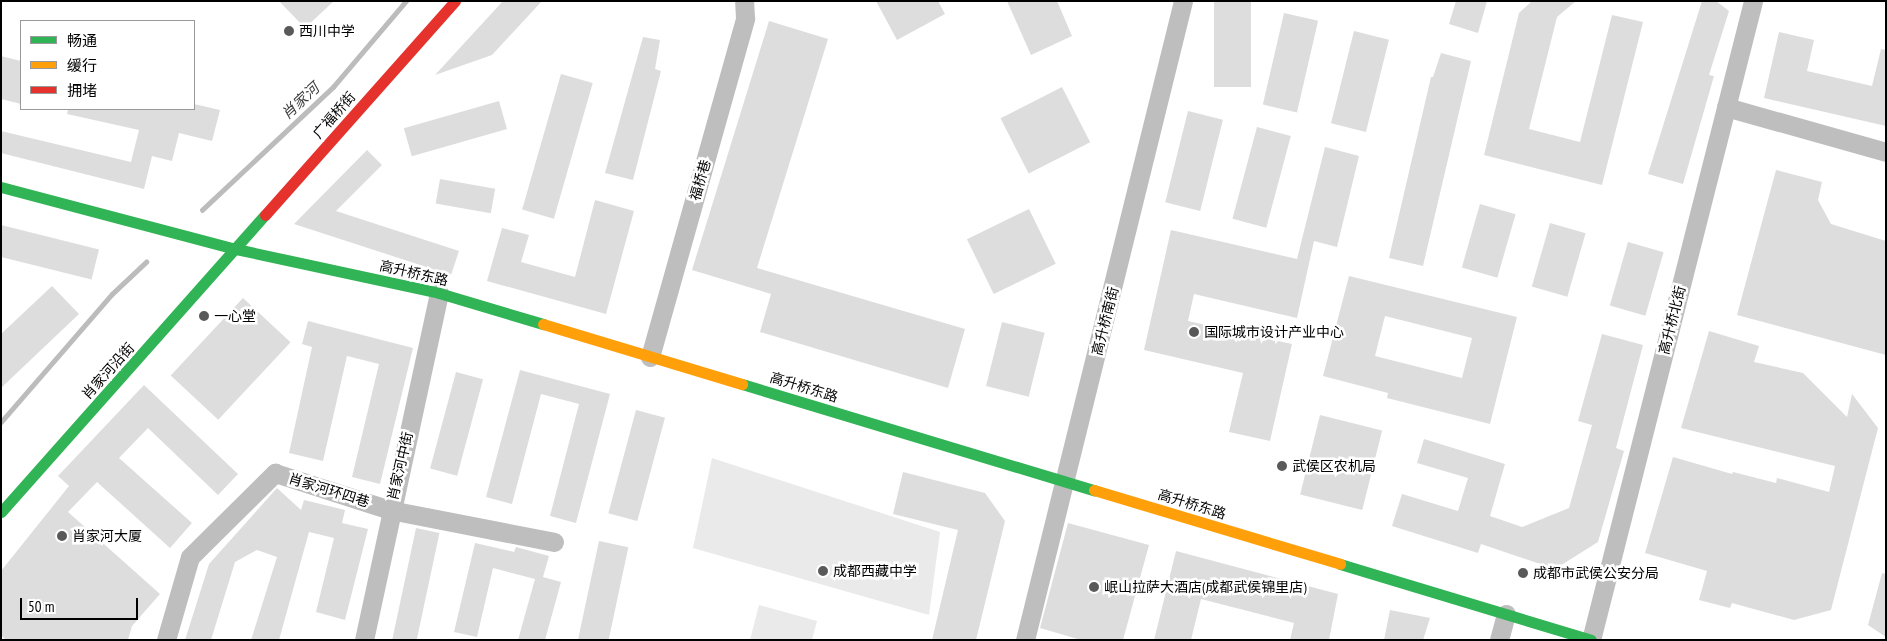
<!DOCTYPE html>
<html>
<head>
<meta charset="utf-8">
<style>
  body { margin:0 }
  #map { position:relative; width:1887px; height:641px; overflow:hidden; background:#fff; font-family:"PT Sans Narrow","Noto Sans SC",sans-serif }
  div>[style] { position:absolute }
  [style*='--x'] { left:calc(var(--x)*1px); top:calc(var(--y)*1px); width:calc(var(--w)*1px); rotate:calc(var(--a)*1deg) }
  .green>* { inset:0; background:#eaeaea }
  .stream>* { height:4.5px; margin:-2.25px; padding:0 2.25px; transform-origin:2.25px; border-radius:2.25px; background:#bcbcbc }
  .building>* { inset:0; background:#ddd; transform-origin:0 0 }
  .street>* { height:19px; margin:-9.5px; padding:0 9.5px; transform-origin:9.5px; border-radius:9.5px; background:#bebebe }
  .fast>* { height:11px; margin:-5.5px; padding:0 5.5px; transform-origin:5.5px; border-radius:5.5px; background:#30b455 }
  .slow>* { height:11px; margin:-5.5px; padding:0 5.5px; transform-origin:5.5px; border-radius:5.5px; background:#ff9f0a }
  .jam>* { height:11px; margin:-5.5px; padding:0 5.5px; transform-origin:5.5px; border-radius:5.5px; background:#e5322d }
  .dots>* { width:14px; height:14px; translate:-50% -50%; box-sizing:border-box; border:2px solid #fff; border-radius:50% }
  span { translate:-50% -50%; white-space:nowrap; text-align:center; line-height:1.15; -webkit-text-stroke:5px #fff; paint-order:stroke }
  .poi-label { font-size:14px; color:#000 }
  .left { translate:0 -50%; text-align:left }
  .street-label { font-size:14px; color:#000 }
  .water-label { font-size:15px; color:#414141; font-style:italic }
  .frame { position:absolute; inset:0; border:2px solid #000; pointer-events:none }
  .legend { position:absolute; left:20px; top:20px; width:175px; height:90px; box-sizing:border-box; background:#fff; border:1px solid #999; margin:0; padding:6px 9px; list-style:none; font-size:15px; color:#000 }
  .legend li { display:flex; align-items:center; gap:10px; height:25px }
  .legend b { width:25px; border:1px solid #999 }
  .scale { position:absolute; left:20px; top:598px; width:118px; height:22px; box-sizing:border-box; border:2px solid #000; border-top:0; padding-left:6px; font-size:15px; line-height:18px; white-space:nowrap; color:#000; -webkit-text-stroke:4px #fff; paint-order:stroke }
</style>
</head>
<body>
<div id="map">
  <div class="green">
    <i style="clip-path:polygon(712px 458px,940px 532px,929px 615px,693px 548px)"></i>
    <i style="clip-path:polygon(759px 605px,817px 621px,812px 640px,750px 640px)"></i>
  </div>
  <div class="stream">
    <i style="--x:202;--y:210;--w:180;--a:-43.2"></i>
    <i style="--x:333;--y:87;--w:113;--a:-49.7"></i>
    <i style="--x:1;--y:422;--w:169;--a:-49.1"></i>
    <i style="--x:112;--y:294;--w:47;--a:-43.3"></i>
  </div>
  <div class="building">
    <i style="clip-path:polygon(279px 1px,334px 1px,305px 28px)"></i>
    <i style="clip-path:polygon(503px 1px,542px 1px,492px 55px,435px 75px)"></i>
    <i style="clip-path:polygon(876px 1px,938px 1px,945px 14px,897px 40px)"></i>
    <i style="clip-path:polygon(1007px 1px,1057px 1px,1072px 36px,1031px 55px)"></i>
    <i style="left:1214px;top:1px;width:37px;height:86px"></i>
    <i style="clip-path:polygon(1456px 1px,1487px 1px,1478px 33px,1449px 24px)"></i>
    <i style="clip-path:polygon(1532px 1px,1576px 1px,1557px 17px,1529px 129px,1580px 142px,1612px 15px,1643px 22px,1602px 185px,1484px 155px,1519px 13px)"></i>
    <i style="clip-path:polygon(1702px 1px,1716px 1px,1729px 11px,1709px 75px,1714px 76px,1683px 184px,1648px 174px)"></i>
    <i style="left:1284px;top:13px;width:35px;height:94px;rotate:13deg"></i>
    <i style="clip-path:polygon(769px 21px,828px 39px,757px 268px,965px 329px,948px 388px,760px 332px,771px 294px,692px 270px)"></i>
    <i style="left:1354px;top:31px;width:36px;height:95px;rotate:14deg"></i>
    <i style="clip-path:polygon(1779px 32px,1814px 40px,1807px 71px,1872px 86px,1881px 49px,1886px 50px,1886px 126px,1764px 98px)"></i>
    <i style="clip-path:polygon(643px 37px,660px 40px,655px 69px,661px 71px,633px 180px,605px 173px)"></i>
    <i style="clip-path:polygon(1441px 53px,1471px 61px,1423px 266px,1389px 258px,1431px 77px,1433px 77px)"></i>
    <i style="clip-path:polygon(1px 56px,21px 61px,21px 104px,1px 99px)"></i>
    <i style="left:561px;top:74px;width:33px;height:141px;rotate:16deg"></i>
    <i style="left:1062px;top:87px;width:62px;height:69px;rotate:63deg"></i>
    <i style="left:499px;top:101px;width:29px;height:99px;rotate:74deg"></i>
    <i style="clip-path:polygon(194px 104px,220px 110px,212px 141px,179px 133px,172px 161px,152px 156px,144px 189px,1px 153px,1px 131px,131px 162px,139px 130px,67px 114px,68px 109px,194px 109px)"></i>
    <i style="left:1188px;top:111px;width:36px;height:94px;rotate:14deg"></i>
    <i style="left:1257px;top:127px;width:35px;height:95px;rotate:15deg"></i>
    <i style="clip-path:polygon(1325px 147px,1359px 156px,1337px 247px,1314px 241px,1297px 318px,1194px 294px,1188px 321px,1292px 344px,1270px 441px,1229px 432px,1243px 373px,1144px 350px,1171px 230px,1297px 259px)"></i>
    <i style="clip-path:polygon(367px 150px,382px 165px,336px 211px,459px 251px,451px 275px,294px 224px)"></i>
    <i style="clip-path:polygon(1776px 170px,1822px 182px,1818px 200px,1831px 224px,1886px 241px,1886px 355px,1737px 315px)"></i>
    <i style="left:440px;top:179px;width:56px;height:25px;rotate:10deg"></i>
    <i style="clip-path:polygon(595px 200px,634px 211px,606px 314px,487px 281px,502px 228px,529px 235px,521px 262px,575px 277px)"></i>
    <i style="left:1480px;top:204px;width:37px;height:66px;rotate:16deg"></i>
    <i style="left:1029px;top:209px;width:61px;height:69px;rotate:64deg"></i>
    <i style="left:1550px;top:223px;width:37px;height:66px;rotate:16deg"></i>
    <i style="left:1px;top:225px;width:101px;height:31px;rotate:14deg"></i>
    <i style="left:1628px;top:242px;width:37px;height:66px;rotate:16deg"></i>
    <i style="clip-path:polygon(evenodd,1349px 276px,1517px 317px,1490px 424px,1387px 398px,1388px 393px,1323px 376px,1349px 276px,1385px 316px,1472px 338px,1462px 378px,1375px 356px,1385px 316px)"></i>
    <i style="clip-path:polygon(52px 286px,79px 314px,1px 388px,1px 334px)"></i>
    <i style="left:243px;top:298px;width:65px;height:106px;rotate:43deg"></i>
    <i style="clip-path:polygon(308px 321px,413px 348px,380px 484px,352px 477px,379px 364px,347px 356px,323px 461px,289px 453px,312px 347px,302px 344px)"></i>
    <i style="left:1002px;top:322px;width:44px;height:66px;rotate:14deg"></i>
    <i style="clip-path:polygon(1709px 331px,1759px 346px,1754px 362px,1803px 373px,1847px 417px,1852px 394px,1878px 428px,1831px 610px,1794px 620px,1732px 603px,1730px 608px,1699px 600px,1707px 571px,1645px 553px,1673px 457px,1732px 474px,1733px 472px,1776px 483px,1777px 478px,1829px 492px,1835px 466px,1681px 428px)"></i>
    <i style="clip-path:polygon(1602px 334px,1643px 345px,1616px 448px,1624px 451px,1598px 542px,1555px 569px,1481px 544px,1478px 553px,1392px 526px,1402px 494px,1458px 511px,1468px 478px,1417px 463px,1424px 439px,1505px 464px,1490px 516px,1522px 527px,1569px 508px,1592px 425px,1578px 421px)"></i>
    <i style="clip-path:polygon(520px 370px,610px 394px,576px 523px,550px 516px,579px 404px,541px 394px,512px 504px,486px 497px)"></i>
    <i style="left:456px;top:372px;width:28px;height:100px;rotate:15deg"></i>
    <i style="clip-path:polygon(144px 385px,238px 474px,218px 495px,148px 428px,119px 458px,192px 523px,170px 548px,97px 482px,68px 512px,160px 594px,132px 626px,128px 640px,6px 640px,1px 635px,1px 571px,69px 486px,58px 476px)"></i>
    <i style="left:636px;top:410px;width:30px;height:107px;rotate:15deg"></i>
    <i style="left:1320px;top:415px;width:64px;height:82px;rotate:14deg"></i>
    <i style="clip-path:polygon(903px 472px,985px 493px,1005px 521px,976px 640px,932px 640px,958px 530px,893px 514px)"></i>
    <i style="clip-path:polygon(277px 488px,301px 510px,304px 500px,345px 510px,342px 523px,368px 529px,345px 620px,316px 612px,334px 538px,309px 532px,279px 640px,251px 640px,277px 557px,257px 550px,235px 562px,211px 640px,185px 640px,209px 564px)"></i>
    <i style="clip-path:polygon(1068px 523px,1149px 545px,1123px 640px,1081px 640px,1040px 628px)"></i>
    <i style="left:416px;top:528px;width:24px;height:115px;rotate:12deg"></i>
    <i style="left:599px;top:541px;width:30px;height:101px;rotate:12deg"></i>
    <i style="clip-path:polygon(475px 543px,514px 552px,516px 547px,549px 556px,543px 577px,561px 582px,545px 640px,518px 640px,535px 579px,493px 568px,477px 637px,454px 632px)"></i>
    <i style="clip-path:polygon(1176px 551px,1338px 594px,1329px 640px,1290px 640px,1294px 623px,1201px 599px,1191px 640px,1154px 640px)"></i>
    <i style="clip-path:polygon(1882px 573px,1886px 574px,1886px 637px,1868px 625px)"></i>
    <i style="clip-path:polygon(1390px 610px,1430px 618px,1423px 640px,1384px 640px)"></i>
  </div>
  <div class="street">
    <i style="--x:1726;--y:107;--w:166;--a:15.7"></i>
    <i style="--x:650;--y:357;--w:352;--a:-74.3"></i>
    <i style="--x:745;--y:18;--w:17;--a:-93"></i>
    <i style="--x:166;--y:640;--w:86;--a:-73.9"></i>
    <i style="--x:190;--y:557;--w:120;--a:-44.7"></i>
    <i style="--x:275;--y:473;--w:121;--a:17.8"></i>
    <i style="--x:390;--y:510;--w:167;--a:11"></i>
    <i style="--x:364;--y:640;--w:355;--a:-77.8"></i>
    <i style="--x:1025;--y:640;--w:658;--a:-76.11"></i>
    <i style="--x:1499;--y:640;--w:27;--a:-75"></i>
    <i style="--x:1591;--y:640;--w:659;--a:-75.77"></i>
  </div>
  <div class="fast">
    <i style="--x:1;--y:187;--w:243;--a:14.8"></i>
    <i style="--x:236;--y:249;--w:208;--a:12.2"></i>
    <i style="--x:439;--y:293;--w:109;--a:16.6"></i>
    <i style="--x:742;--y:384;--w:368;--a:16.8"></i>
    <i style="--x:1;--y:512;--w:397;--a:-48.4"></i>
    <i style="--x:1340;--y:564;--w:262;--a:16.8"></i>
  </div>
  <div class="slow">
    <i style="--x:543;--y:324;--w:208;--a:16.8"></i>
    <i style="--x:1094;--y:490;--w:257;--a:16.7"></i>
  </div>
  <div class="jam">
    <i style="--x:265;--y:215;--w:286;--a:-48.4"></i>
  </div>
  <div class="dots">
    <i style="left:289px;top:31px;background:#595959"></i>
    <i style="left:204px;top:316px;background:#595959"></i>
    <i style="left:1194px;top:332px;background:#595959"></i>
    <i style="left:1282px;top:466px;background:#595959"></i>
    <i style="left:62px;top:536px;background:#595959"></i>
    <i style="left:823px;top:571px;background:#595959"></i>
    <i style="left:1523px;top:573px;background:#595959"></i>
    <i style="left:1094px;top:587px;background:#595959"></i>
  </div>
  <div class="poi-label">
    <span class="left" style="left:299px;top:31px">西川中学</span>
    <span class="left" style="left:214px;top:316px">一心堂</span>
    <span class="left" style="left:1204px;top:332px">国际城市设计产业中心</span>
    <span class="left" style="left:1292px;top:466px">武侯区农机局</span>
    <span class="left" style="left:72px;top:536px">肖家河大厦</span>
    <span class="left" style="left:833px;top:571px">成都西藏中学</span>
    <span class="left" style="left:1533px;top:573px">成都市武侯公安分局</span>
    <span class="left" style="left:1104px;top:587px">岷山拉萨大酒店(成都武侯锦里店)</span>
  </div>
  <div class="street-label">
    <span style="left:334px;top:115px;rotate:-49deg">广福桥街</span>
    <span style="left:700px;top:180px;rotate:-74deg">福桥巷</span>
    <span style="left:414px;top:273px;rotate:13deg">高升桥东路</span>
    <span style="left:1672px;top:320px;rotate:-76deg">高升桥北街</span>
    <span style="left:1105px;top:321px;rotate:-76deg">高升桥南街</span>
    <span style="left:108px;top:371px;rotate:-48deg">肖家河沿街</span>
    <span style="left:804px;top:387px;rotate:17deg">高升桥东路</span>
    <span style="left:400px;top:466px;rotate:-77deg">肖家河中街</span>
    <span style="left:329px;top:490px;rotate:17deg">肖家河环四巷</span>
    <span style="left:1192px;top:504px;rotate:17deg">高升桥东路</span>
  </div>
  <div class="water-label">
    <span style="left:300px;top:101px;rotate:-43deg">肖家河</span>
  </div>
  <div class="frame"></div>
  <ul class="legend">
  <li><b style="height:6px;background:#30b455"></b>畅通</li>
  <li><b style="height:6px;background:#ff9f0a"></b>缓行</li>
  <li><b style="height:6px;background:#e5322d"></b>拥堵</li>
  </ul>
  <div class="scale">50 m</div>
</div>
</body>
</html>
